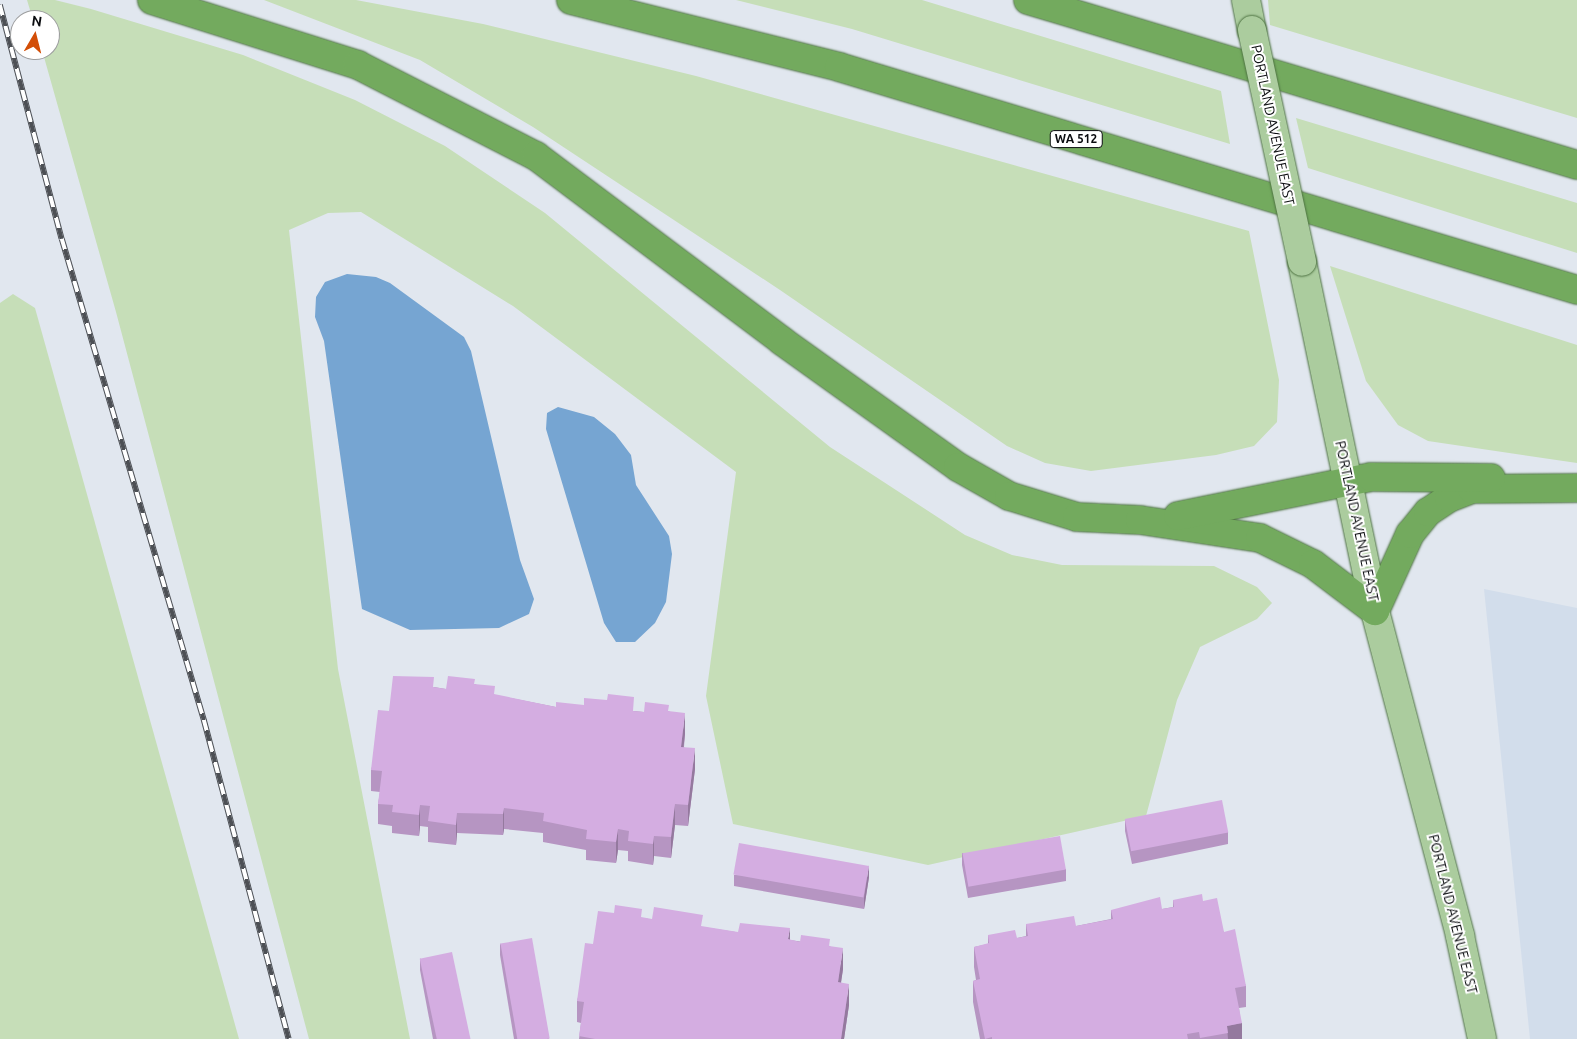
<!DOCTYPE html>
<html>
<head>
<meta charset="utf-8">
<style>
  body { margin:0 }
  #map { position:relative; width:1577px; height:1039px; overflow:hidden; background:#e1e7ef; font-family:Ubuntu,sans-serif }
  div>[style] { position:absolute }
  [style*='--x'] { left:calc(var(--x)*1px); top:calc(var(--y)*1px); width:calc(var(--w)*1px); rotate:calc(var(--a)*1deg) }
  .built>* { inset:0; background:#d2ddeb }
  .green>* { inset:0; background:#c6deb8 }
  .water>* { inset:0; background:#76a5d2 }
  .roads { filter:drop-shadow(0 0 1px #4e7342) drop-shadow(0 0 1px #4e7342) }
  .major>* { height:28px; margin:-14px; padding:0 14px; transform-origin:14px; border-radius:14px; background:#abcc9e }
  .highway>* { height:28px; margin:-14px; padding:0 14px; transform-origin:14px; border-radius:14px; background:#73aa5e }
  .rail>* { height:5.5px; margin-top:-2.75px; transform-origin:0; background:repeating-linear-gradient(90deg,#fff 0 11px,#4d5055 0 22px); box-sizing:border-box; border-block:1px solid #4d5055 }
  .bridges { filter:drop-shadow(0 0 1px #4e7342) drop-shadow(0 0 1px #4e7342) }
  .major-bridge>* { height:28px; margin:-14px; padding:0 14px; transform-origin:14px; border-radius:14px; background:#abcc9e }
  .wall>* { inset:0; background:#b695c2 }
  .shaded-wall>* { inset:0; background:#94799e }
  .building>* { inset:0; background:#d4ade1; transform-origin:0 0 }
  span { translate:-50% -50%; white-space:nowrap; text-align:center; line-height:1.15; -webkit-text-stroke:4px #fff; paint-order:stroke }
  .shield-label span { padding:1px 4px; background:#fff; border:1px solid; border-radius:4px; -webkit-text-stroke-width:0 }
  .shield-label { font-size:12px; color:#0a0c0f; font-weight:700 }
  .street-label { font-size:14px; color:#0a0c0f }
  .north { position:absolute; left:10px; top:10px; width:50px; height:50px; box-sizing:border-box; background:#fff; border:1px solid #9d9e9f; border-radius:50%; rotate:8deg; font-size:14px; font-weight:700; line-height:20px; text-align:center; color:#0a0c0f }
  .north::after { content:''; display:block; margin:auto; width:18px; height:22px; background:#d34e07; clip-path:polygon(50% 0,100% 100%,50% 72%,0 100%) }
</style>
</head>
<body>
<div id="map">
  <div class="built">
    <i style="clip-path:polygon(1484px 589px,1577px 608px,1577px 1039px,1530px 1039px)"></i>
  </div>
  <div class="green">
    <i style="clip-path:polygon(27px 0,55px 0,91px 9px,243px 55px,355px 100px,445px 146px,545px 213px,830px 447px,965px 535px,1012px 555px,1062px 565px,1214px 566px,1257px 587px,1272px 603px,1257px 619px,1200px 647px,1177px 700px,1146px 816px,928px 865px,733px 824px,706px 696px,736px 472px,513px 306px,361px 212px,328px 213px,289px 230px,338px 669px,410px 1039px,309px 1039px,116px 312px,42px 50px,50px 50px,50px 20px,33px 20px)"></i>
    <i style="clip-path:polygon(264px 0,356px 0,483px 24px,696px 76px,1249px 231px,1279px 380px,1277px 422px,1254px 446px,1216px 455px,1091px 471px,1045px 463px,1007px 446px,780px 290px,533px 127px,420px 60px)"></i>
    <i style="clip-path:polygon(736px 0,922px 0,1221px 91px,1230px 144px,852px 29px)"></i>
    <i style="clip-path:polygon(1268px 0,1577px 0,1577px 118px,1270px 25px)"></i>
    <i style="clip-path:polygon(1296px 118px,1577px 203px,1577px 253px,1308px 168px)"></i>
    <i style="clip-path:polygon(1330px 266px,1577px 345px,1577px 463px,1428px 441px,1398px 425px,1366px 381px)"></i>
    <i style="clip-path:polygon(13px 294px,35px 308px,239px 1039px,0 1039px,0 303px)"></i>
  </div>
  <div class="water">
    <i style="clip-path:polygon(347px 274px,376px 277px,390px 283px,464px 337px,471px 351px,520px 560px,534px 599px,529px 614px,499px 628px,410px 630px,362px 609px,324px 341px,315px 317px,316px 297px,325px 282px)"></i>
    <i style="clip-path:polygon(558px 407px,594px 417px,615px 434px,631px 455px,636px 485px,669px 536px,672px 554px,666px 602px,655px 623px,635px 642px,616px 642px,604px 623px,546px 429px,547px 413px)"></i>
  </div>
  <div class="roads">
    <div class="major">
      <i style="--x:1246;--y:0;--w:31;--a:79"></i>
      <i style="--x:1302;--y:262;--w:357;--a:78.2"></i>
      <i style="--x:1375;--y:611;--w:336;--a:75.3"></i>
      <i style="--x:1460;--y:936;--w:105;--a:77.9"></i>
    </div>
    <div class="highway">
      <i style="--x:152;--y:0;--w:216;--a:17.5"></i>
      <i style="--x:358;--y:65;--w:200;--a:27.1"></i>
      <i style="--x:536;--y:156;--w:308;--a:36.9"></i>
      <i style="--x:782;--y:341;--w:216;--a:35.6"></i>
      <i style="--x:958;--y:467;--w:59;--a:29.6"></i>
      <i style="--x:1009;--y:496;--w:71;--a:17.2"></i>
      <i style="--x:1077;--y:517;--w:63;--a:2.7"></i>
      <i style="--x:1140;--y:520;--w:121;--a:8.5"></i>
      <i style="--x:1260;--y:538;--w:59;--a:26.1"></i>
      <i style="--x:1313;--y:564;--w:78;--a:37.2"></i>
      <i style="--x:1375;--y:611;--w:85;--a:-65.6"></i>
      <i style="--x:1410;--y:534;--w:28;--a:-51"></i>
      <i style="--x:1428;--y:512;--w:25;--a:-34"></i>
      <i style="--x:1449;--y:498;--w:25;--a:-21"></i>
      <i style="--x:1472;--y:489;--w:105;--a:-0.5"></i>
      <i style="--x:571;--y:0;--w:276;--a:14"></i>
      <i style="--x:839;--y:67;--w:771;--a:16.81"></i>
      <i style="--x:1028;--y:0;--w:573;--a:16.73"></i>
      <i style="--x:1178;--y:516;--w:197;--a:-11.4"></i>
      <i style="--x:1371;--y:477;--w:120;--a:0.5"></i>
    </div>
  </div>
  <div class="rail">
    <i style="--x:0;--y:5;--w:242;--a:75.2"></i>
    <i style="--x:62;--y:239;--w:502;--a:73.55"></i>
    <i style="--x:204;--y:720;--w:330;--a:75.1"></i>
  </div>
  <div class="bridges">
    <div class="major-bridge">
      <i style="--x:1252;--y:30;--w:237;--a:77.8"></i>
    </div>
  </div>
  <div class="wall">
    <i style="clip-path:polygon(475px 684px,495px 695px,556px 707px,634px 711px,644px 712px,669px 711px,685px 734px,684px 747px,695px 769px,688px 826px,675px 825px,671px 858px,654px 856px,653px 865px,628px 861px,628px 851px,618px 850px,616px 863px,586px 860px,586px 850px,543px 842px,543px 833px,504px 829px,503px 835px,457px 833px,456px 845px,428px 842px,428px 827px,420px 826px,419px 836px,392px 833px,392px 826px,378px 824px,378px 804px,380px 792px,371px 791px,371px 770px,389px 711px,434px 687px,446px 689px)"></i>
    <i style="clip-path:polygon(1125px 819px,1228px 832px,1228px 844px,1132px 864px,1125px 831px)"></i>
    <i style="clip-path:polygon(962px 853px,1066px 869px,1066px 881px,968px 898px,962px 865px)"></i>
    <i style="clip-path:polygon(734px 875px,869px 877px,864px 909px,734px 886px)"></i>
    <i style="clip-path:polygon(1173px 900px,1203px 901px,1224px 932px,1246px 986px,1246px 1007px,1239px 1008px,1242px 1039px,980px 1039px,973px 1002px,973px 981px,976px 980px,974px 967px,974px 947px,988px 944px,988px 935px,1017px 938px,1026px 936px,1026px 924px,1076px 926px,1111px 919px,1111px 910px,1162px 909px,1173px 907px)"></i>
    <i style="clip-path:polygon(642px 918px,830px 946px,843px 969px,841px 982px,849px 1005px,844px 1039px,579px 1039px,581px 1023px,577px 1022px,577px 1001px,593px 944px)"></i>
    <i style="clip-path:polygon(500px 943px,549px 1039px,514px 1039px,500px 955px)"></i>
    <i style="clip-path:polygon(420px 958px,470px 1039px,433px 1039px,420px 970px)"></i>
  </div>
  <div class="shaded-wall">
    <i style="clip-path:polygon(685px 713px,685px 734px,681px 768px,681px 747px)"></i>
    <i style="clip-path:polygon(695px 748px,695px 769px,688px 826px,688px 805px)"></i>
    <i style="clip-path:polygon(675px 804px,675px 825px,671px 858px,671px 837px)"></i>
    <i style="clip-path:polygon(420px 805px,420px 826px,419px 836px,419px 815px)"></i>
    <i style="clip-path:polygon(504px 808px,504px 829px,503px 835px,503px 814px)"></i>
    <i style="clip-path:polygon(457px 813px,457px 833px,456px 845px,456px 825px)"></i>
    <i style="clip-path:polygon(618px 829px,618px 850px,616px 863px,616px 842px)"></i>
    <i style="clip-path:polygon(654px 836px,654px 856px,653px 865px,653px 844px)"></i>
    <i style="clip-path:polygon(869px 865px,869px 877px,864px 909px,864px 898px)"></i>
    <i style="clip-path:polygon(790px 928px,790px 948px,788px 939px)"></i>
    <i style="clip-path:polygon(843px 948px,843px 969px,838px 1003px,838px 982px)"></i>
    <i style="clip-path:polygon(849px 984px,849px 1005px,844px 1039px,841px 1039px)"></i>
    <i style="clip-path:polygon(1242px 1023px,1242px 1039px,1228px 1039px,1227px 1026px)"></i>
  </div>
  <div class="building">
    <i style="clip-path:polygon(393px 676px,434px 677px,433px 687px,446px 689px,448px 676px,475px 679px,474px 684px,495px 686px,494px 694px,556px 707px,556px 702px,584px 705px,584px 698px,607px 700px,608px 694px,634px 697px,633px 711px,644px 712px,645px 702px,669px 705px,668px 711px,685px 713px,681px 747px,695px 748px,688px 805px,675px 804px,671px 837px,654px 836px,653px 844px,628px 841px,629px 831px,618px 829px,616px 842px,586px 839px,587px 830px,543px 821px,544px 813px,504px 808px,503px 814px,457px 813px,456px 825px,428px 821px,430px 806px,420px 805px,419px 815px,392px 812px,393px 805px,378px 804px,382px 771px,371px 770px,378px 710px,389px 711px)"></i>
    <i style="left:1222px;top:800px;width:33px;height:99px;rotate:79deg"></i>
    <i style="left:1060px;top:836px;width:34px;height:99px;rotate:80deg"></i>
    <i style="left:739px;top:843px;width:132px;height:32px;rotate:10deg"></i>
    <i style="clip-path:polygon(1202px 894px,1203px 901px,1217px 898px,1224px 932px,1235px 929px,1246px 986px,1235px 988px,1242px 1023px,1227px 1026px,1228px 1033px,1200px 1038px,1199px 1032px,1187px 1034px,1188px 1039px,992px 1039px,992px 1037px,985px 1039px,973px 981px,980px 979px,974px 947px,989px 943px,988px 935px,1015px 930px,1017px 938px,1028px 936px,1026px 924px,1074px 916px,1076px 926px,1113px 919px,1111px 910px,1160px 897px,1162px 909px,1174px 907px,1173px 900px)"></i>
    <i style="clip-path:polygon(615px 905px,642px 909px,641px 917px,652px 919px,654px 907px,703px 915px,701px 926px,738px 932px,740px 923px,790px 928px,788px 939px,800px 942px,801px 935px,830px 939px,829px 946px,843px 948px,838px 982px,849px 984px,841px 1039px,595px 1039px,579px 1036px,584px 1002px,577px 1001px,585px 943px,593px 944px,598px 911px,614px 913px)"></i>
    <i style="left:532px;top:938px;width:102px;height:32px;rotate:80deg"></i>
    <i style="left:452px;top:952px;width:89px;height:33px;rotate:78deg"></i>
  </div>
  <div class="shield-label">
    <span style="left:1076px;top:139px">WA 512</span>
  </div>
  <div class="street-label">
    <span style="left:1273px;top:125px;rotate:78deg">PORTLAND AVENUE EAST</span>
    <span style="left:1357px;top:521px;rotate:78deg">PORTLAND AVENUE EAST</span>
    <span style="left:1453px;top:914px;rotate:76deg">PORTLAND AVENUE EAST</span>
  </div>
  <div class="north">N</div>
</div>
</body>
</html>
